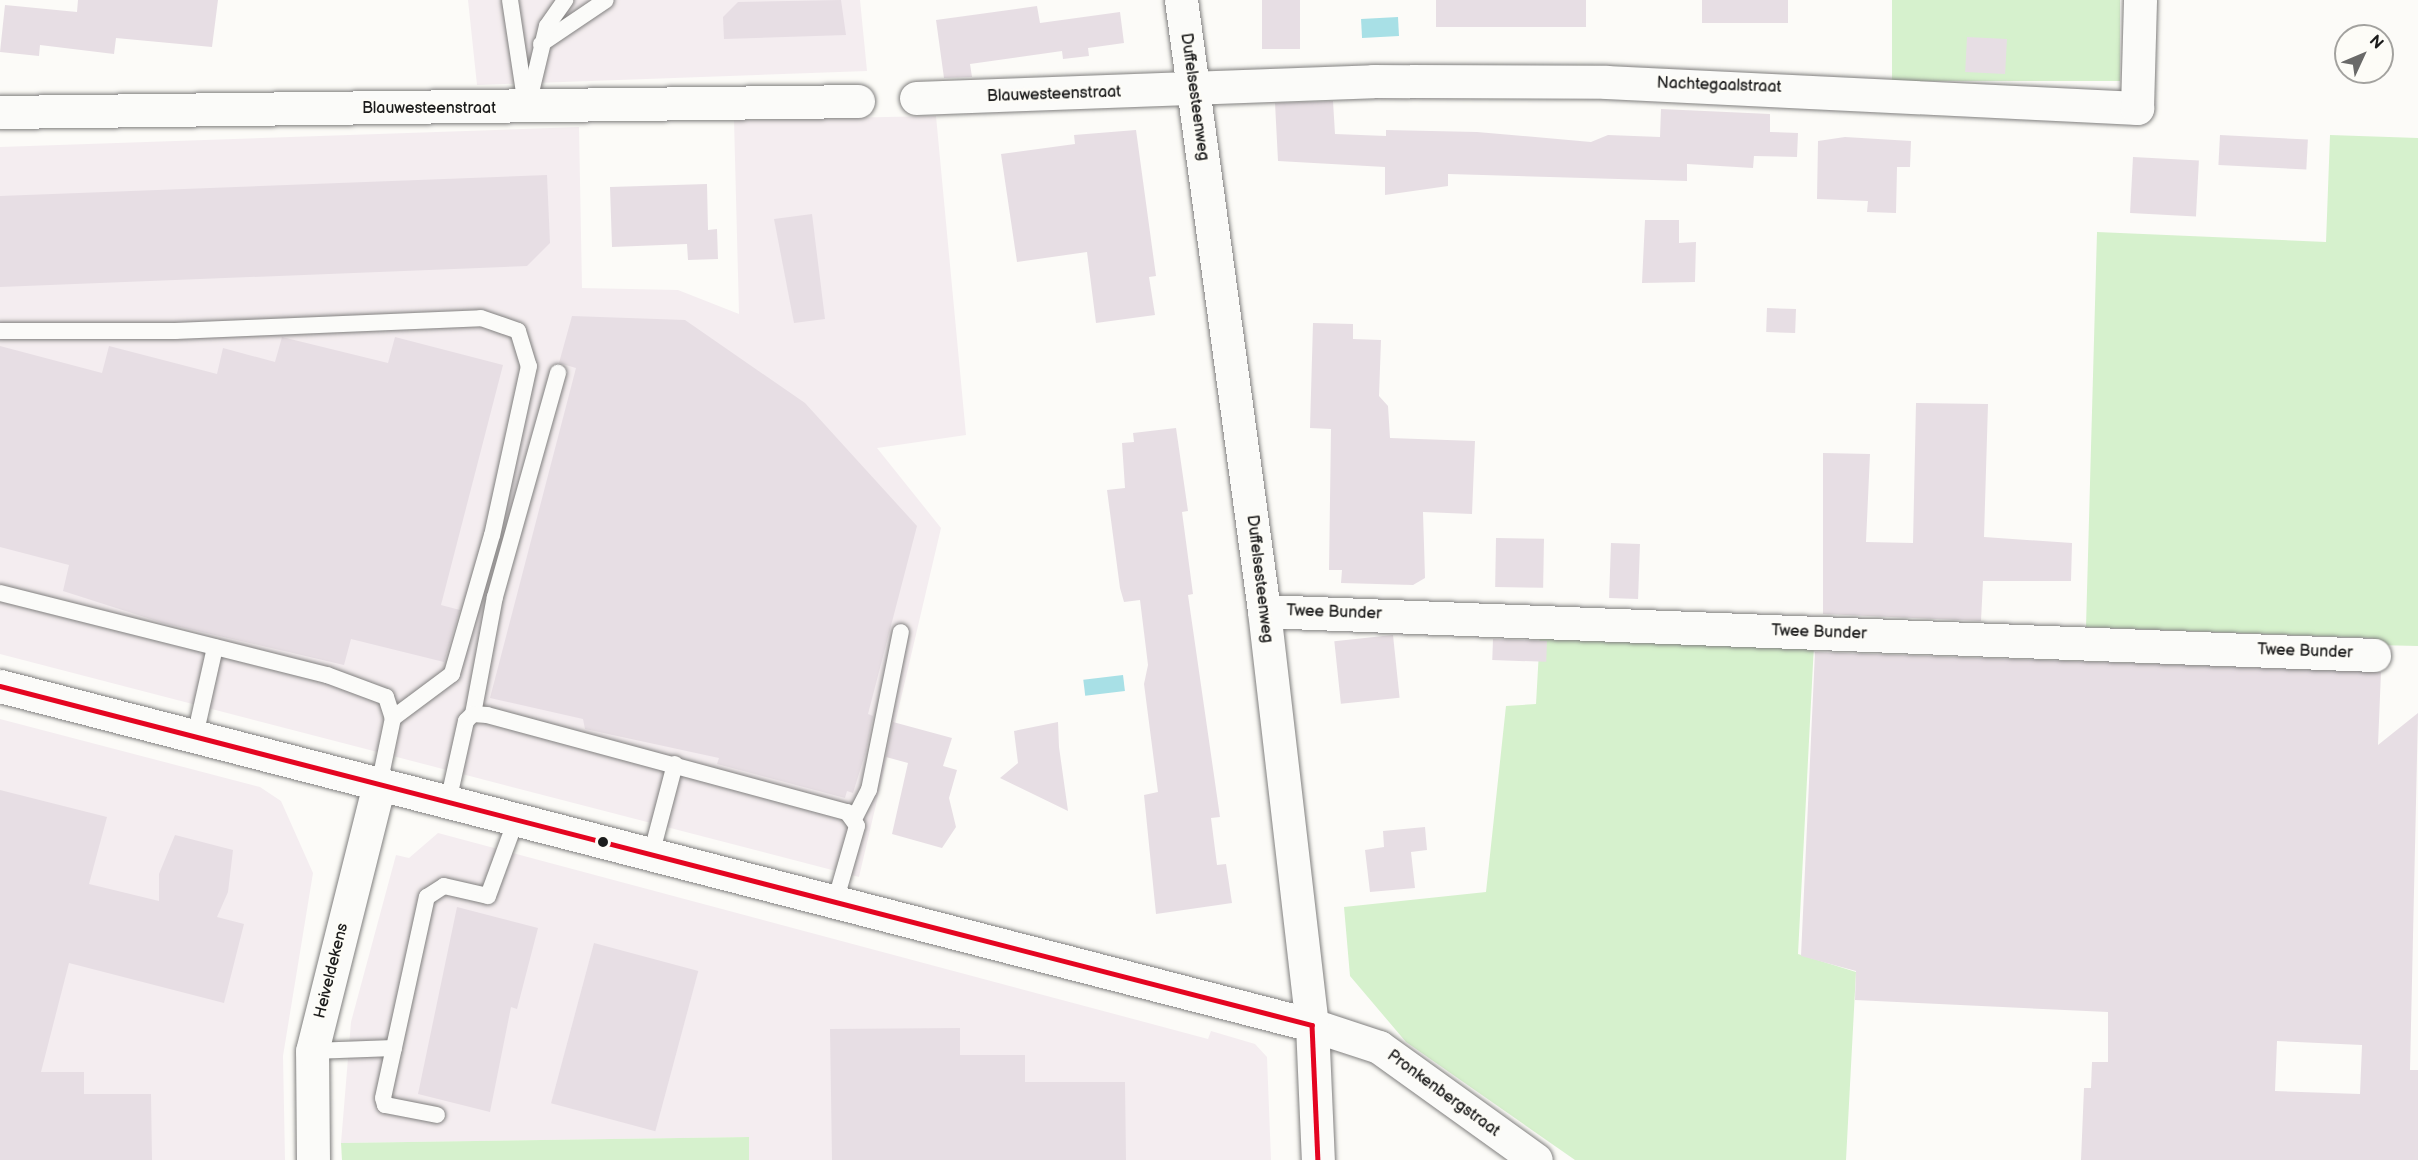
<!DOCTYPE html>
<html>
<head>
<meta charset="utf-8">
<style>
  body { margin:0 }
  #map { position:relative; width:2418px; height:1160px; overflow:hidden; background:#fcfbf8; font-family:"Balsamiq Sans",sans-serif }
  div>[style] { position:absolute }
  [style*='--x'] { left:calc(var(--x)*1px); top:calc(var(--y)*1px); width:calc(var(--w)*1px); rotate:calc(var(--a)*1deg) }
  .built>* { inset:0; background:#f4edf0 }
  .green>* { inset:0; background:#d6f1cd; transform-origin:0 0 }
  .water>* { inset:0; background:#a8e0e6; transform-origin:0 0 }
  .building>* { inset:0; background:#e7dee4; transform-origin:0 0 }
  .roads { filter:drop-shadow(0 0 2px #81807f) drop-shadow(0 0 2px #81807f) }
  .lane>* { height:16px; margin:-8px; padding:0 8px; transform-origin:8px; border-radius:8px; background:#fbfbf9 }
  .street>* { height:33px; margin:-16.5px; padding:0 16.5px; transform-origin:16.5px; border-radius:16.5px; background:#fbfbf9 }
  .secondary>* { height:33px; margin:-16.5px; padding:0 16.5px; transform-origin:16.5px; border-radius:16.5px; background:#fbfbf9 }
  .bus-1>* { height:4.5px; margin:-2.25px; padding:0 2.25px; transform-origin:2.25px; border-radius:2.25px; background:#e40521 }
  .dots>* { width:16px; height:16px; translate:-50% -50%; box-sizing:border-box; border:3px solid #fdfcf7; border-radius:50% }
  span { translate:-50% -50%; white-space:nowrap; text-align:center; line-height:1.15; -webkit-text-stroke:4.5px #fdfcf7; paint-order:stroke }
  .street-label { font-size:16px; color:#1c1c1c }
  .north { position:absolute; left:2334px; top:24px; width:60px; height:60px; box-sizing:border-box; background:#fdfcf7; border:2px solid #a3a29f; border-radius:50%; rotate:46deg; font-size:16px; font-weight:700; line-height:24px; text-align:center; color:#1c1c1c }
  .north::after { content:''; display:block; margin:auto; width:21px; height:27px; background:#6a6a69; clip-path:polygon(50% 0,100% 100%,50% 72%,0 100%) }
</style>
</head>
<body>
<div id="map">
  <div class="built">
    <i style="clip-path:polygon(468px 0,860px 0,867px 71px,477px 85px)"></i>
    <i style="clip-path:polygon(936px 116px,966px 435px,877px 448px,941px 528px,859px 877px,0 654px,0 147px,579px 127px,582px 288px,678px 290px,739px 314px,734px 120px)"></i>
    <i style="clip-path:polygon(0 719px,260px 787px,281px 801px,313px 873px,283px 1056px,285px 1160px,0 1160px)"></i>
    <i style="clip-path:polygon(438px 833px,1208px 1039px,1211px 1031px,1255px 1044px,1267px 1057px,1271px 1160px,749px 1160px,749px 1137px,341px 1143px,351px 1022px,396px 855px,409px 858px)"></i>
  </div>
  <div class="green">
    <i style="left:1892px;top:0;width:228px;height:81px"></i>
    <i style="clip-path:polygon(2330px 135px,2418px 138px,2418px 646px,2375px 645px,2373px 638px,2086px 627px,2097px 232px,2326px 242px)"></i>
    <i style="clip-path:polygon(1540px 633px,1814px 644px,1798px 954px,1856px 972px,1846px 1160px,1575px 1160px,1406px 1042px,1350px 976px,1344px 907px,1486px 892px,1506px 706px,1536px 704px)"></i>
    <i style="clip-path:polygon(749px 1137px,749px 1160px,342px 1160px,341px 1143px)"></i>
  </div>
  <div class="water">
    <i style="left:1398px;top:17px;width:19px;height:37px;rotate:87deg"></i>
    <i style="left:1123px;top:675px;width:16px;height:40px;rotate:83deg"></i>
  </div>
  <div class="building">
    <i style="clip-path:polygon(78px 0,218px 0,212px 47px,116px 38px,114px 54px,40px 45px,39px 56px,0 52px,5px 5px,77px 12px)"></i>
    <i style="clip-path:polygon(841px 0,846px 35px,724px 39px,723px 17px,738px 2px)"></i>
    <i style="left:1262px;top:0;width:38px;height:49px"></i>
    <i style="left:1436px;top:0;width:150px;height:27px"></i>
    <i style="left:1702px;top:0;width:86px;height:23px"></i>
    <i style="clip-path:polygon(1037px 6px,1040px 23px,1120px 12px,1124px 43px,1088px 48px,1089px 56px,1063px 59px,1062px 51px,970px 64px,972px 77px,944px 78px,936px 20px)"></i>
    <i style="left:1967px;top:37px;width:40px;height:35px;rotate:3deg"></i>
    <i style="clip-path:polygon(1333px 101px,1335px 134px,1386px 136px,1386px 130px,1477px 132px,1591px 142px,1608px 135px,1660px 137px,1661px 109px,1770px 114px,1770px 132px,1798px 133px,1797px 157px,1754px 156px,1753px 168px,1687px 164px,1687px 181px,1448px 174px,1448px 186px,1385px 195px,1385px 167px,1278px 161px,1275px 103px)"></i>
    <i style="clip-path:polygon(1136px 130px,1156px 276px,1149px 277px,1155px 315px,1096px 323px,1087px 252px,1017px 262px,1001px 154px,1075px 144px,1074px 135px)"></i>
    <i style="left:2220px;top:135px;width:88px;height:30px;rotate:3deg"></i>
    <i style="clip-path:polygon(1845px 137px,1911px 141px,1910px 167px,1897px 167px,1896px 213px,1867px 212px,1868px 201px,1817px 199px,1818px 141px)"></i>
    <i style="left:2133px;top:157px;width:66px;height:56px;rotate:3deg"></i>
    <i style="clip-path:polygon(547px 175px,550px 243px,527px 266px,0 287px,0 196px)"></i>
    <i style="clip-path:polygon(707px 184px,708px 230px,717px 229px,718px 259px,688px 260px,687px 244px,612px 247px,610px 187px)"></i>
    <i style="clip-path:polygon(812px 214px,825px 319px,794px 323px,774px 219px)"></i>
    <i style="clip-path:polygon(1645px 220px,1679px 220px,1679px 243px,1696px 242px,1695px 282px,1642px 283px)"></i>
    <i style="left:1767px;top:308px;width:29px;height:24px;rotate:2deg"></i>
    <i style="clip-path:polygon(572px 316px,685px 320px,805px 403px,917px 526px,868px 714px,873px 716px,866px 751px,853px 793px,847px 791px,845px 798px,717px 764px,719px 758px,585px 729px,583px 719px,490px 698px,576px 368px,559px 363px)"></i>
    <i style="clip-path:polygon(1313px 323px,1353px 324px,1353px 339px,1381px 340px,1379px 396px,1388px 406px,1390px 438px,1475px 441px,1472px 514px,1423px 512px,1425px 578px,1413px 585px,1341px 583px,1342px 570px,1329px 570px,1331px 429px,1310px 428px)"></i>
    <i style="clip-path:polygon(282px 337px,388px 363px,395px 337px,503px 365px,441px 605px,460px 610px,444px 662px,351px 639px,344px 665px,163px 623px,63px 591px,69px 565px,0 547px,0 346px,102px 373px,109px 346px,217px 374px,223px 348px,275px 362px)"></i>
    <i style="clip-path:polygon(1916px 403px,1988px 404px,1984px 537px,2072px 543px,2071px 581px,1983px 581px,1981px 621px,1823px 614px,1823px 453px,1870px 454px,1866px 542px,1913px 543px)"></i>
    <i style="clip-path:polygon(1176px 428px,1188px 511px,1182px 512px,1193px 594px,1188px 595px,1220px 817px,1211px 818px,1217px 865px,1226px 864px,1232px 903px,1156px 914px,1144px 795px,1158px 792px,1144px 684px,1148px 665px,1140px 600px,1124px 602px,1120px 588px,1107px 490px,1125px 488px,1122px 443px,1134px 442px,1133px 433px)"></i>
    <i style="left:1496px;top:538px;width:48px;height:49px;rotate:1deg"></i>
    <i style="left:1611px;top:543px;width:29px;height:55px;rotate:2deg"></i>
    <i style="left:1393px;top:635px;width:63px;height:59px;rotate:84deg"></i>
    <i style="left:1493px;top:639px;width:54px;height:21px;rotate:2deg"></i>
    <i style="clip-path:polygon(evenodd,1815px 652px,2381px 672px,2378px 745px,2418px 713px,2410px 1070px,2418px 1070px,2418px 1160px,2081px 1160px,2084px 1088px,2091px 1088px,2092px 1062px,2108px 1062px,2108px 1012px,1855px 1000px,1856px 971px,1801px 956px,1815px 652px,2277px 1041px,2362px 1045px,2360px 1094px,2275px 1091px,2277px 1041px)"></i>
    <i style="clip-path:polygon(893px 722px,952px 738px,943px 766px,957px 770px,949px 798px,956px 827px,942px 848px,892px 834px,908px 763px,886px 757px)"></i>
    <i style="clip-path:polygon(1058px 722px,1059px 747px,1068px 811px,1000px 778px,1018px 763px,1014px 731px)"></i>
    <i style="clip-path:polygon(0 790px,107px 817px,89px 884px,159px 901px,159px 874px,175px 835px,233px 850px,228px 892px,217px 917px,244px 924px,224px 1003px,69px 963px,41px 1072px,84px 1072px,84px 1094px,151px 1094px,152px 1160px,0 1160px)"></i>
    <i style="clip-path:polygon(1425px 827px,1427px 850px,1411px 852px,1415px 888px,1370px 892px,1365px 850px,1384px 847px,1383px 831px)"></i>
    <i style="clip-path:polygon(457px 907px,538px 928px,517px 1009px,511px 1007px,490px 1112px,418px 1094px)"></i>
    <i style="left:594px;top:943px;width:108px;height:166px;rotate:15deg"></i>
    <i style="clip-path:polygon(960px 1028px,960px 1055px,1025px 1055px,1025px 1082px,1125px 1082px,1126px 1160px,832px 1160px,830px 1029px)"></i>
  </div>
  <div class="roads">
    <div class="lane">
      <i style="--x:510;--y:0;--w:100;--a:81.4"></i>
      <i style="--x:541;--y:44;--w:78;--a:-34.1"></i>
      <i style="--x:527;--y:109;--w:85;--a:-76.5"></i>
      <i style="--x:547;--y:26;--w:32;--a:-55"></i>
      <i style="--x:0;--y:331;--w:175;--a:0"></i>
      <i style="--x:175;--y:331;--w:306;--a:-2.4"></i>
      <i style="--x:481;--y:318;--w:39;--a:19"></i>
      <i style="--x:518;--y:331;--w:37;--a:73"></i>
      <i style="--x:529;--y:366;--w:173;--a:102.3"></i>
      <i style="--x:492;--y:535;--w:145;--a:106.1"></i>
      <i style="--x:452;--y:674;--w:74;--a:143.3"></i>
      <i style="--x:0;--y:593;--w:337;--a:14.1"></i>
      <i style="--x:327;--y:675;--w:63;--a:20.4"></i>
      <i style="--x:386;--y:697;--w:22;--a:72"></i>
      <i style="--x:393;--y:718;--w:68;--a:101.8"></i>
      <i style="--x:473;--y:714;--w:119;--a:-79.4"></i>
      <i style="--x:495;--y:597;--w:233;--a:-74.3"></i>
      <i style="--x:195;--y:736;--w:91;--a:-77.3"></i>
      <i style="--x:448;--y:802;--w:83;--a:-77.5"></i>
      <i style="--x:466;--y:721;--w:10;--a:-45"></i>
      <i style="--x:473;--y:714;--w:14;--a:4"></i>
      <i style="--x:487;--y:715;--w:373;--a:15.1"></i>
      <i style="--x:847;--y:812;--w:17;--a:54"></i>
      <i style="--x:857;--y:826;--w:79;--a:106.1"></i>
      <i style="--x:854;--y:819;--w:33;--a:-63"></i>
      <i style="--x:869;--y:790;--w:161;--a:-78.6"></i>
      <i style="--x:651;--y:855;--w:94;--a:-75.2"></i>
      <i style="--x:312;--y:1051;--w:82;--a:-2.1"></i>
      <i style="--x:437;--y:1115;--w:53;--a:-169.1"></i>
      <i style="--x:385;--y:1105;--w:7;--a:-106"></i>
      <i style="--x:383;--y:1098;--w:206;--a:-77.7"></i>
      <i style="--x:427;--y:897;--w:20;--a:-33"></i>
      <i style="--x:444;--y:886;--w:45;--a:12.8"></i>
      <i style="--x:488;--y:896;--w:81;--a:-69.8"></i>
    </div>
    <div class="street">
      <i style="--x:916;--y:98;--w:457;--a:-2.1"></i>
      <i style="--x:1373;--y:81;--w:233;--a:0.2"></i>
      <i style="--x:1606;--y:82;--w:532;--a:2.8"></i>
      <i style="--x:2137;--y:108;--w:108;--a:-88.4"></i>
      <i style="--x:0;--y:112;--w:858;--a:-0.73"></i>
      <i style="--x:1264;--y:611;--w:1111;--a:2.27"></i>
      <i style="--x:0;--y:686;--w:1355;--a:14.49"></i>
      <i style="--x:1312;--y:1025;--w:71;--a:18.2"></i>
      <i style="--x:1379;--y:1047;--w:193;--a:35.7"></i>
      <i style="--x:313;--y:1160;--w:109;--a:-90.5"></i>
      <i style="--x:312;--y:1051;--w:274;--a:-75.9"></i>
    </div>
    <div class="secondary">
      <i style="--x:1181;--y:0;--w:617;--a:82.26"></i>
      <i style="--x:1264;--y:611;--w:417;--a:83.4"></i>
      <i style="--x:1312;--y:1025;--w:135;--a:87.5"></i>
    </div>
  </div>
  <div class="bus-1">
    <i style="--x:0;--y:686;--w:1355;--a:14.49"></i>
    <i style="--x:1312;--y:1025;--w:135;--a:87.5"></i>
  </div>
  <div class="dots">
    <i style="left:603px;top:842px;background:#1c1c1c"></i>
  </div>
  <div class="street-label">
    <span style="left:1719px;top:86px;rotate:2deg">Nachtegaalstraat</span>
    <span style="left:1054px;top:95px;rotate:-2deg">Blauwesteenstraat</span>
    <span style="left:1194px;top:97px;rotate:82deg">Duffelsesteenweg</span>
    <span style="left:429px;top:109px">Blauwesteenstraat</span>
    <span style="left:1259px;top:579px;rotate:83deg">Duffelsesteenweg</span>
    <span style="left:1334px;top:613px;rotate:2deg">Twee Bunder</span>
    <span style="left:1819px;top:633px;rotate:2deg">Twee Bunder</span>
    <span style="left:2305px;top:652px;rotate:2deg">Twee Bunder</span>
    <span style="left:332px;top:971px;rotate:-76deg">Heiveldekens</span>
    <span style="left:1443px;top:1094px;rotate:36deg">Pronkenbergstraat</span>
  </div>
  <div class="north">N</div>
</div>
</body>
</html>
